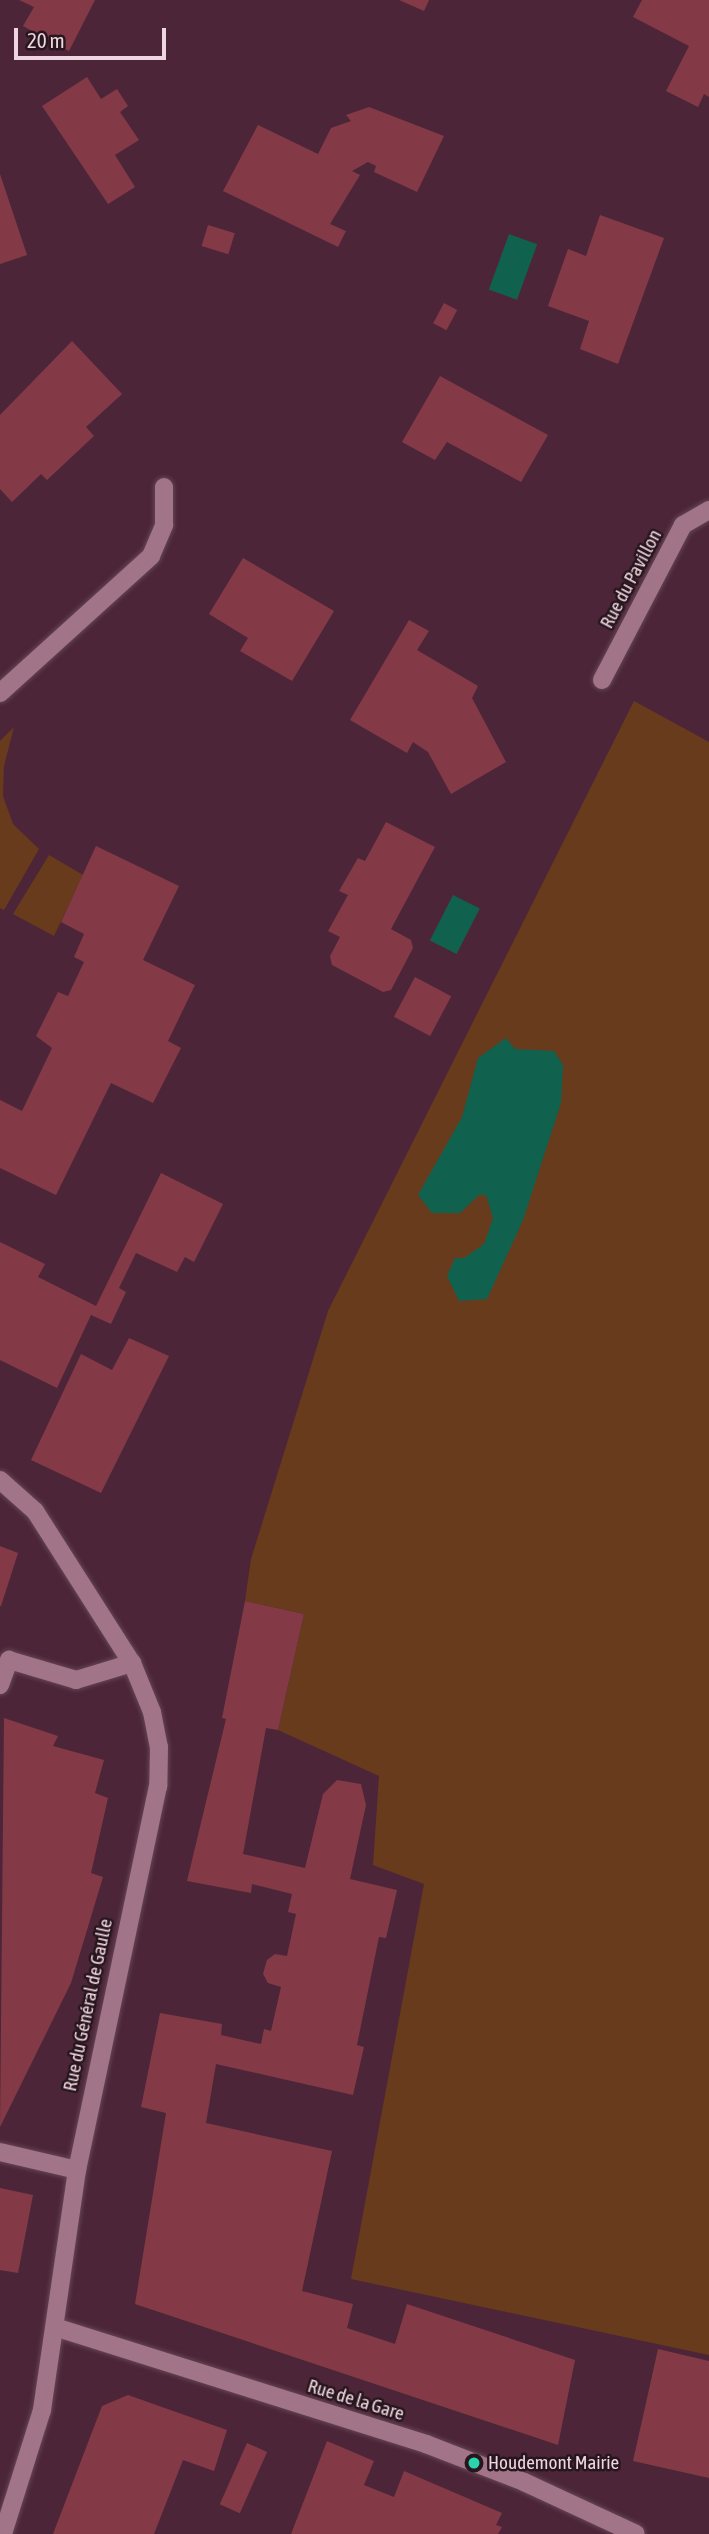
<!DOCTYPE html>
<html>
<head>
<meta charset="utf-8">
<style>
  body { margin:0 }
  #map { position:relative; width:709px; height:2534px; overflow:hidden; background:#4c2638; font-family:"Asap Condensed",sans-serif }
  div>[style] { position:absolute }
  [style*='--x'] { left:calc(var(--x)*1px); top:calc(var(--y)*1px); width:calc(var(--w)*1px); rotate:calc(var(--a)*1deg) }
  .green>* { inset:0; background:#683b1d }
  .water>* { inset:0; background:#10614e; transform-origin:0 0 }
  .building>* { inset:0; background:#833a46; transform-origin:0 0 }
  .roads { filter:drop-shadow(0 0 2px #654555) drop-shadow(0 0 2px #654555) }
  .street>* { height:18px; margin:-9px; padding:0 9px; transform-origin:9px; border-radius:9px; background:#a27488 }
  .secondary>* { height:18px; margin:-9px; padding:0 9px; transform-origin:9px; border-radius:9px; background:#a27488 }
  .dots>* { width:19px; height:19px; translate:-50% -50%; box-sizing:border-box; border:4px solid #27161d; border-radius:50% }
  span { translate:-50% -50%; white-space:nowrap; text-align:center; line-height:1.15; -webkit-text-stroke:5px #27161d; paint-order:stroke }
  .street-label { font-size:19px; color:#eed5df }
  .poi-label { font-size:19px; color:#eed5df }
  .left { translate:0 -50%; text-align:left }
  .scale { position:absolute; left:14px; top:28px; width:152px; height:32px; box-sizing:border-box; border:4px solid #eed5df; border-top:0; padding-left:9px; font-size:21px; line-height:24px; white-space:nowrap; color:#eed5df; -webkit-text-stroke:5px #27161d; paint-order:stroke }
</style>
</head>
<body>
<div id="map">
  <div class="green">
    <i style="clip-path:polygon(634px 701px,709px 742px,709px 2355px,351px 2279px,424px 1884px,373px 1865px,379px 1776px,278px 1730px,304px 1614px,245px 1601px,251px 1559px,328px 1311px)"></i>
    <i style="clip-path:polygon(14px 727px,4px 766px,3px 796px,13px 824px,39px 849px,4px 910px,0 908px,0 741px)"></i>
    <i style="clip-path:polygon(49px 855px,83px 875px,54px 936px,13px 914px)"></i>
  </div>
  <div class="water">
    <i style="left:509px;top:234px;width:30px;height:59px;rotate:20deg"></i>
    <i style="left:453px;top:895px;width:30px;height:51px;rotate:27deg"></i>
    <i style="clip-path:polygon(506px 1038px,515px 1049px,554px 1051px,563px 1065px,561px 1103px,523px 1220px,487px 1299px,459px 1301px,447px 1276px,455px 1258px,464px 1258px,484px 1244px,493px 1218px,486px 1195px,479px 1195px,460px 1213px,432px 1213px,418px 1195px,462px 1117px,478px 1058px)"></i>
  </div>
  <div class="building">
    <i style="clip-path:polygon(19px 0,95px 0,69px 51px,23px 26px,34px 7px)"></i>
    <i style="clip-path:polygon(399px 0,429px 0,424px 11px)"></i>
    <i style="clip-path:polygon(642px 0,709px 0,709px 97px,704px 94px,698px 107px,666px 91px,689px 46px,633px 17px)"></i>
    <i style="clip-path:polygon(87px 77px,101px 99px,117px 89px,128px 106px,120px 112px,139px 140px,115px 155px,135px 187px,108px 204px,42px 106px)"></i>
    <i style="clip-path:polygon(369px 107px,444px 136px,417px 192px,374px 172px,376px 166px,368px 162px,352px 171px,360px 175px,330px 224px,346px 231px,338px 247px,223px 191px,258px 125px,318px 154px,331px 128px,351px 121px,346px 115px)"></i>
    <i style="clip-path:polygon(0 174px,27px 255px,0 264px)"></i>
    <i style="clip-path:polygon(600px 215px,664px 238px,618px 364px,580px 349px,589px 321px,548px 306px,568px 249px,586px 256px)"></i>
    <i style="left:208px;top:225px;width:28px;height:22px;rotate:17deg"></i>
    <i style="left:444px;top:303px;width:15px;height:23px;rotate:28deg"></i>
    <i style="clip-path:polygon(72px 341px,122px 394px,86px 427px,94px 436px,47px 480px,41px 474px,12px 502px,0 489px,0 415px)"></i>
    <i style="clip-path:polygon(440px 376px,548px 435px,521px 482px,447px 442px,435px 460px,402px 442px)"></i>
    <i style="clip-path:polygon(243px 558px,334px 611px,292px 681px,240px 651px,248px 638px,209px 614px)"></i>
    <i style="clip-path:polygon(409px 620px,429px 631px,417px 650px,478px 686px,472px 698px,506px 762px,451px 794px,428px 752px,413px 742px,407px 753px,350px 720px)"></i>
    <i style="clip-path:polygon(386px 822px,435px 847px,391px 929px,411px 940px,413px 948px,391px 990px,383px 992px,332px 965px,330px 956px,340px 937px,328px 931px,348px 895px,339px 891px,358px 858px,365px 861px)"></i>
    <i style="clip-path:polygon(96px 846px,179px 886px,143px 960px,195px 985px,168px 1041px,181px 1048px,153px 1103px,111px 1083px,56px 1195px,0 1168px,0 1100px,22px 1111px,52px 1048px,36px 1036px,58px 992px,68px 996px,84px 962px,74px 957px,84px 934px,61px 922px)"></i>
    <i style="left:415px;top:977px;width:41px;height:45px;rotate:28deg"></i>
    <i style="clip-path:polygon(161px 1173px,223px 1204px,194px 1262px,185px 1257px,177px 1272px,136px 1253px,119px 1288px,126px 1292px,111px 1324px,91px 1315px,57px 1388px,0 1360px,0 1242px,45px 1264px,38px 1277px,96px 1306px)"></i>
    <i style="clip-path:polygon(129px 1338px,169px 1356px,101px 1493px,31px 1460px,81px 1354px,112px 1370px)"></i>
    <i style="clip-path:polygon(0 1546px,18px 1553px,1px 1606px,0 1606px)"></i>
    <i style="clip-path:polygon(245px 1601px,304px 1614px,278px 1730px,266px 1728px,243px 1854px,305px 1868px,323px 1794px,337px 1780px,361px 1784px,366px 1805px,350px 1879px,397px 1890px,386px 1938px,379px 1937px,357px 2045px,364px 2047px,353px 2095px,216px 2064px,206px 2123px,332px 2151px,302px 2291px,353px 2304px,347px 2328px,395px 2344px,407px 2304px,575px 2360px,558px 2445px,135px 2304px,166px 2113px,141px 2107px,160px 2013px,222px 2024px,221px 2035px,261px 2044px,264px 2029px,271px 2031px,281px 1987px,268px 1983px,263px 1974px,267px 1960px,275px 1954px,287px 1956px,296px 1914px,288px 1912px,292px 1894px,252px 1884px,251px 1893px,187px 1881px,226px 1719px,222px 1718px)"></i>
    <i style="clip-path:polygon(4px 1718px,58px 1736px,53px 1746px,104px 1760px,95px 1793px,108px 1798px,91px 1873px,103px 1877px,71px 1983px,0 2127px)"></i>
    <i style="clip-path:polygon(0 2188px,33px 2195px,18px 2273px,0 2270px)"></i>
    <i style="clip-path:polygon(658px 2349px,709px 2361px,709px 2478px,633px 2461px)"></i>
    <i style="clip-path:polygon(128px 2395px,227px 2430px,214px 2471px,183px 2460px,154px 2534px,53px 2534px,102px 2406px)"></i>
    <i style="clip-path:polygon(327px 2441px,374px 2461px,364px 2485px,394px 2497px,404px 2471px,502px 2513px,496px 2525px,502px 2527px,498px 2534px,291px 2534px)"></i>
    <i style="left:247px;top:2443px;width:22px;height:67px;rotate:24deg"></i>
  </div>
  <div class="roads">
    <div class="street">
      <i style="--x:602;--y:680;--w:175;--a:-62.4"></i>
      <i style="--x:683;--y:525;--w:30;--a:-30"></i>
      <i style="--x:0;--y:693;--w:204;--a:-42.2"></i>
      <i style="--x:151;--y:556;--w:34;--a:-67"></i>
      <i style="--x:164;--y:525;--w:38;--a:-90"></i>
      <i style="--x:0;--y:1685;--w:27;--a:-70"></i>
      <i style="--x:9;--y:1660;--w:70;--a:16.6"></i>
      <i style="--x:76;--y:1680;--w:59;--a:-16.9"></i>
      <i style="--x:0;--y:2152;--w:79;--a:13.2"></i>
    </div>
    <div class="secondary">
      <i style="--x:0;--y:1480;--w:47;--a:41.5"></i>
      <i style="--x:35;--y:1511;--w:180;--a:57.5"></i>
      <i style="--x:132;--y:1663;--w:53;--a:67.8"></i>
      <i style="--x:152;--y:1712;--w:36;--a:79"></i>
      <i style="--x:159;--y:1747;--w:39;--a:91"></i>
      <i style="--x:158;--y:1786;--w:392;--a:101.9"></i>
      <i style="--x:77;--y:2170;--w:243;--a:98.3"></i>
      <i style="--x:42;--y:2410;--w:130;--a:107.5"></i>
      <i style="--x:55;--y:2327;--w:389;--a:17.5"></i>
      <i style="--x:426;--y:2444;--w:105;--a:21.2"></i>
      <i style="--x:524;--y:2482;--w:123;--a:24.9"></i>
    </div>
  </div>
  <div class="dots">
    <i style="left:474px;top:2463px;background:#29d5ad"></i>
  </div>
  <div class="street-label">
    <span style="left:631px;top:579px;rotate:-62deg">Rue du Pavillon</span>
    <span style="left:88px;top:2005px;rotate:-78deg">Rue du Général de Gaulle</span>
    <span style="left:356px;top:2400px;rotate:17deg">Rue de la Gare</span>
  </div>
  <div class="poi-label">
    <span class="left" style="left:488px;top:2463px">Houdemont Mairie</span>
  </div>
  <div class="scale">20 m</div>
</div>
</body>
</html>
